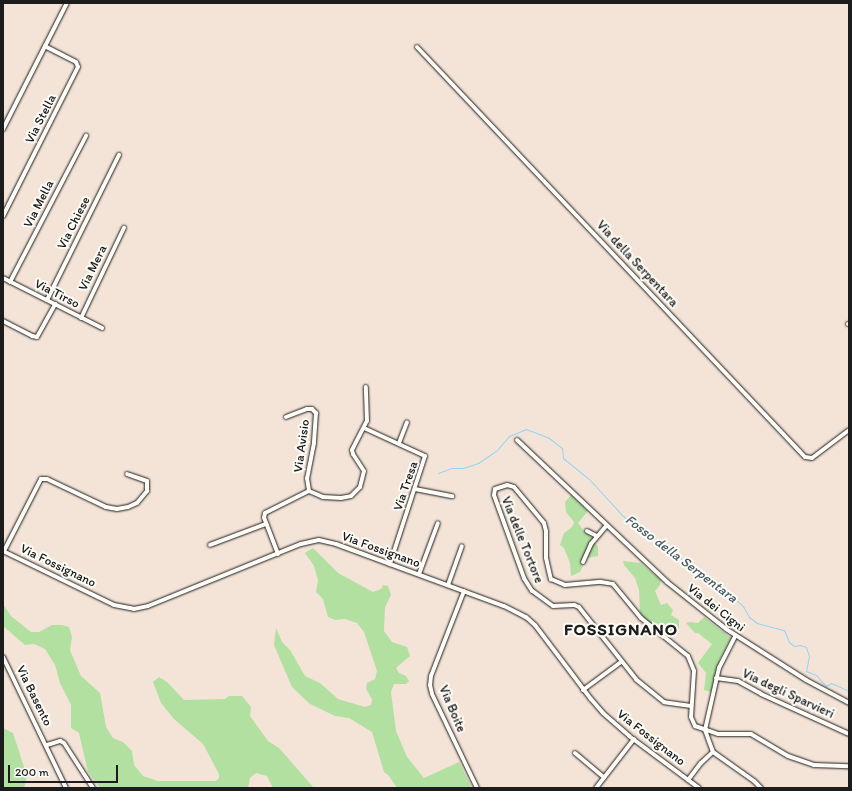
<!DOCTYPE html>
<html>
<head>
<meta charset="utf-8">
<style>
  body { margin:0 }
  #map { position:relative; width:852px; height:791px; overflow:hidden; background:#f4e4d8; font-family:Itim,sans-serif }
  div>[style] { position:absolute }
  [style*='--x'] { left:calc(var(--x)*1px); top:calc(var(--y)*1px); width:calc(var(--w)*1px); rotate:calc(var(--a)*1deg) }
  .green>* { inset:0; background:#b2e0a0 }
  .stream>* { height:1px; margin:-0.5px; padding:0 0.5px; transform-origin:0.5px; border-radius:0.5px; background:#92d4f4 }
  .roads { filter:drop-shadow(0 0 1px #1c1c1c) drop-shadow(0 0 1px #1c1c1c) }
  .minor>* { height:4px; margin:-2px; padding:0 2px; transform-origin:2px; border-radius:2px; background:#fdfcf7 }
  span { translate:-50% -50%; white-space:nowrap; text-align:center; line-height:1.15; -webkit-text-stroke:4px #fdfcf7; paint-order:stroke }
  .street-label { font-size:13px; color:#1c1c1c }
  .water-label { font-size:14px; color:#455c68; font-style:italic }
  .district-label { font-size:17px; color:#1c1c1c; font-weight:700; letter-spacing:1px }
  .frame { position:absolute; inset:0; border:4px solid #1c1c1c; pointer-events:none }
  .scale { position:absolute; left:8px; top:765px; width:110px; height:18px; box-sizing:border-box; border:2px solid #1c1c1c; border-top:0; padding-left:5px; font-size:12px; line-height:14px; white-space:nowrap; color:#1c1c1c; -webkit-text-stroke:3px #fdfcf7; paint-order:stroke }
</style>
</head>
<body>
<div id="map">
  <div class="green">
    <i style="clip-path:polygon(571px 495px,588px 511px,578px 523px,585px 532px,592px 537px,598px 547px,598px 556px,587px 558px,580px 572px,571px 576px,570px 563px,564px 548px,560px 545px,564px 533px,572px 527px,574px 522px,566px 512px,565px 502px)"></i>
    <i style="clip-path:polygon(313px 548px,338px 573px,373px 592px,381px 589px,383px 585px,388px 586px,391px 595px,385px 607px,384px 631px,392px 642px,407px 647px,410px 656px,396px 668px,399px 673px,406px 676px,409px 681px,406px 684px,394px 684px,391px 692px,396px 731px,407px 757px,424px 778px,459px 762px,471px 786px,469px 788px,397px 788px,389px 776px,384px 772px,372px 732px,349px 718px,335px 716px,310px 704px,292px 687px,274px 645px,276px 628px,282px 642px,290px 650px,305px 676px,320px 683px,338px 699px,365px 707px,371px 705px,372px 699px,366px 689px,367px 683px,375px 679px,377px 671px,364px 632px,357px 623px,345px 619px,335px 620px,328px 617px,323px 599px,316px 592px,318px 580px,314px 566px,305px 553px)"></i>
    <i style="clip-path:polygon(623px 561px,640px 563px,661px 580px,660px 585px,655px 591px,661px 605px,667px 603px,673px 610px,671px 615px,679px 620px,679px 629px,671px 633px,662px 632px,640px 615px,639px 590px,635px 578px,624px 565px)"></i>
    <i style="clip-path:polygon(3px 604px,11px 616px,31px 632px,39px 632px,52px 625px,62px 625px,69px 627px,72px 637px,70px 650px,81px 676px,100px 693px,106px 727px,113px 738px,123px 742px,132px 751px,134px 765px,143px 776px,158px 781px,216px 781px,219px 778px,219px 774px,203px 744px,174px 719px,161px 703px,153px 682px,159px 677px,167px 682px,184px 700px,225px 699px,229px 696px,242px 696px,251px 707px,250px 716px,268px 741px,279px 748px,314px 788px,273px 788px,267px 776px,256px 773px,250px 778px,248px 788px,100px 788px,88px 772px,79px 733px,71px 728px,71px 705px,60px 683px,55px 665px,45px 649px,34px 644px,25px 645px,3px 626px)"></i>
    <i style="clip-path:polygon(704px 617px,731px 638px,720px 658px,711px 692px,704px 690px,706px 673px,698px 663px,712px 644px,698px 633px,695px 633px,686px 623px,690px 622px,698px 623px)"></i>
    <i style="clip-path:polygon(3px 728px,13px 733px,27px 776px,24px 788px,3px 788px)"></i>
  </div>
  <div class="stream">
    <i style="--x:438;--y:473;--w:15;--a:-20"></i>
    <i style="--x:452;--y:468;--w:11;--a:0"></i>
    <i style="--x:463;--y:468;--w:16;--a:-18"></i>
    <i style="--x:478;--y:463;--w:23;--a:-34"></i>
    <i style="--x:497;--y:450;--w:18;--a:-49"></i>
    <i style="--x:509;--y:436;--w:18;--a:-22"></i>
    <i style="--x:526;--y:429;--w:25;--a:21"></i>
    <i style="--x:549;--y:438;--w:16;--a:38"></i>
    <i style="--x:562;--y:448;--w:10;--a:84"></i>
    <i style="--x:563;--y:458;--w:33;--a:39"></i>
    <i style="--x:589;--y:479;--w:50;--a:47.4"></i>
    <i style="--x:623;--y:516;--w:55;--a:36.9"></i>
    <i style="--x:667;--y:549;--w:15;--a:28"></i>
    <i style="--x:680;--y:556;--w:9;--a:69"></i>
    <i style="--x:683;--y:564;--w:11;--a:38"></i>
    <i style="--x:692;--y:571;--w:21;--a:23"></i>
    <i style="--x:711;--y:579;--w:42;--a:40.2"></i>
    <i style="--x:743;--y:606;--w:13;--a:61"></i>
    <i style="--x:749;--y:617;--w:10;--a:37"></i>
    <i style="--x:757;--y:623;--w:28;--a:15"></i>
    <i style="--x:784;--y:630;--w:13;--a:67"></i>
    <i style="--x:789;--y:642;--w:6;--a:39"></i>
    <i style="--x:794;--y:646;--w:6;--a:-9"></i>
    <i style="--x:800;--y:645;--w:6;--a:18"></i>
    <i style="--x:806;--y:647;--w:9;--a:72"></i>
    <i style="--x:809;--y:656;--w:15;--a:101"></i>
    <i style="--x:806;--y:671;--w:11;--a:22"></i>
    <i style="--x:816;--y:675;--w:15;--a:48"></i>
    <i style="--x:826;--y:686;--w:6;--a:-31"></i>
    <i style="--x:831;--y:683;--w:20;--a:24"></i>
  </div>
  <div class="roads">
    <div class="minor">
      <i style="--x:417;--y:47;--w:564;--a:46.58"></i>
      <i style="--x:805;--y:457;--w:7;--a:8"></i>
      <i style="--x:812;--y:458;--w:46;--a:-37.1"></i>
      <i style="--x:3;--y:129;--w:141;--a:-63.1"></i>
      <i style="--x:3;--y:216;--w:167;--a:-63.3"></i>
      <i style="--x:78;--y:67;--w:5;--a:-112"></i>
      <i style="--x:76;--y:62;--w:35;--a:-153"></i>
      <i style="--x:3;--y:278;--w:111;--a:26.8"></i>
      <i style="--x:10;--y:282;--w:165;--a:-62.5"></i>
      <i style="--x:47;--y:300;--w:162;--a:-63.6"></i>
      <i style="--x:81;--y:318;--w:100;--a:-64.5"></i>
      <i style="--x:3;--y:321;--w:33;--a:27"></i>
      <i style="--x:32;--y:336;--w:5;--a:11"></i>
      <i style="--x:37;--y:337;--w:38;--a:-61"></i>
      <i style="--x:848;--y:324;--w:1;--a:0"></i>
      <i style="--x:286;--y:417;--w:22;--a:-21"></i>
      <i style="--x:307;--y:409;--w:5;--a:0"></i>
      <i style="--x:312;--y:409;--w:6;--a:45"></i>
      <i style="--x:316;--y:413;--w:30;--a:94"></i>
      <i style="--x:314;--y:443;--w:36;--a:101"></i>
      <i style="--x:307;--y:478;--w:13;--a:81"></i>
      <i style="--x:364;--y:428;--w:67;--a:24.7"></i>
      <i style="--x:425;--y:456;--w:114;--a:108"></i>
      <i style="--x:517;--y:440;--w:207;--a:43.4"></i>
      <i style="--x:667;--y:582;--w:75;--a:38.5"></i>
      <i style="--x:726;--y:629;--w:95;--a:32.5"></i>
      <i style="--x:806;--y:680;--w:49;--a:28.1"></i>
      <i style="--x:399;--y:443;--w:22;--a:-69"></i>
      <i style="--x:415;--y:489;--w:38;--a:11"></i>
      <i style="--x:587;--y:531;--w:11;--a:27"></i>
      <i style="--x:210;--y:545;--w:60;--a:-20.6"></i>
      <i style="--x:3;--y:551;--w:123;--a:25.9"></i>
      <i style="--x:114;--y:605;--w:20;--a:11"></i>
      <i style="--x:134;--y:609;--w:14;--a:-12"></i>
      <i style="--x:148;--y:606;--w:165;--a:-22.1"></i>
      <i style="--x:301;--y:544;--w:18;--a:-13"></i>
      <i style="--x:319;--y:540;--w:17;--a:13"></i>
      <i style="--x:336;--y:544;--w:179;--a:20.3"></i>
      <i style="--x:504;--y:606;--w:25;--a:27"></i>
      <i style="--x:526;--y:617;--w:12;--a:42"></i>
      <i style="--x:535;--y:625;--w:93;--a:52.9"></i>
      <i style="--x:591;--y:699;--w:18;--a:49"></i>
      <i style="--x:603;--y:713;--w:35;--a:41"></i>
      <i style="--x:629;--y:736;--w:87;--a:36.6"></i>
      <i style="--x:4;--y:551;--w:81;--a:-62.8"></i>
      <i style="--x:41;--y:479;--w:6;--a:0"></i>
      <i style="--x:47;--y:479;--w:65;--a:25.4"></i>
      <i style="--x:106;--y:507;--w:11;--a:10"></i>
      <i style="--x:117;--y:509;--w:11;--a:-10"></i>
      <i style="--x:128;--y:507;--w:10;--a:-24"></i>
      <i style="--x:137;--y:503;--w:16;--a:-50"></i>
      <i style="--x:147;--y:491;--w:10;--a:-90"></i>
      <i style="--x:147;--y:481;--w:21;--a:-161"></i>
      <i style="--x:278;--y:554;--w:39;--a:-111"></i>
      <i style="--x:264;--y:518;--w:5;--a:-79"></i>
      <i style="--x:265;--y:513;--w:49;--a:-26.6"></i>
      <i style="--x:309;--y:491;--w:15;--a:23"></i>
      <i style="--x:323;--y:497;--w:18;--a:3"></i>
      <i style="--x:341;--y:498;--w:10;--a:-11"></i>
      <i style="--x:351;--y:496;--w:13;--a:-45"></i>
      <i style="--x:360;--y:487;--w:16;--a:-76"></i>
      <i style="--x:364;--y:471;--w:20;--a:-123"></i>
      <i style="--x:353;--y:454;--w:4;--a:-104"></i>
      <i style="--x:352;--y:450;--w:33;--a:-63"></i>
      <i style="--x:367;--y:421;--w:34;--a:-92"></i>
      <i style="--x:583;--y:562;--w:20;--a:-66"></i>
      <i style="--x:591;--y:544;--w:23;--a:-50"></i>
      <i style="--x:419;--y:574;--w:54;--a:-69.6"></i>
      <i style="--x:448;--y:585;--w:41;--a:-70.3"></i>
      <i style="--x:464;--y:591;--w:91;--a:111.2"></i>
      <i style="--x:431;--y:676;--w:9;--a:96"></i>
      <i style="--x:430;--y:685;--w:9;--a:77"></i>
      <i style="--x:432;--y:694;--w:104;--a:64.4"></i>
      <i style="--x:3;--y:657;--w:145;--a:64.3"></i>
      <i style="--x:716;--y:678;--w:22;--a:8"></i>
      <i style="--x:738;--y:681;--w:26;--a:29"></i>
      <i style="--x:761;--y:694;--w:97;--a:24.4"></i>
      <i style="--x:583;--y:690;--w:47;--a:-36.4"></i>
      <i style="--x:691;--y:706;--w:27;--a:-172"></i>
      <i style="--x:664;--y:702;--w:36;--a:-141"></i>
      <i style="--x:636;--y:679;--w:92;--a:-128.4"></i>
      <i style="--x:579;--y:607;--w:5;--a:-158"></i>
      <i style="--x:574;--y:605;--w:21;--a:177"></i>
      <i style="--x:553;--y:606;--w:26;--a:-144"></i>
      <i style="--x:532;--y:591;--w:15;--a:-122"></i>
      <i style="--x:524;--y:578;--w:88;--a:-109.9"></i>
      <i style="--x:494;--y:495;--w:6;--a:-81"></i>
      <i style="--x:495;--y:489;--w:13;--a:-18"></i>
      <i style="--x:507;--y:485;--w:7;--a:16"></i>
      <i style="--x:514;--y:487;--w:47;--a:50.2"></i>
      <i style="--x:544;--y:523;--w:8;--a:76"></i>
      <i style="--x:546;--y:531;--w:27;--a:90"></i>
      <i style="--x:546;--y:558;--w:22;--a:77"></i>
      <i style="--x:551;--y:579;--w:15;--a:23"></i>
      <i style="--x:565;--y:585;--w:36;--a:-5"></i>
      <i style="--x:601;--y:582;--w:12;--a:9"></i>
      <i style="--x:613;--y:584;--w:44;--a:50.5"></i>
      <i style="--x:641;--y:618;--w:60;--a:39"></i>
      <i style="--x:688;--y:656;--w:16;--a:68"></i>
      <i style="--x:694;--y:671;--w:46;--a:93.7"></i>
      <i style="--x:691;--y:717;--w:10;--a:66"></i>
      <i style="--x:695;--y:726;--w:24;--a:19"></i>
      <i style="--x:718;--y:734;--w:33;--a:0"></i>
      <i style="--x:751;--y:734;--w:43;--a:30.7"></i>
      <i style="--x:788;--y:756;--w:28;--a:19"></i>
      <i style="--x:814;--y:765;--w:35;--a:2"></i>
      <i style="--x:47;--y:745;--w:14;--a:-17"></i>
      <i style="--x:60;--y:741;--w:4;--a:27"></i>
      <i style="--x:64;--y:743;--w:54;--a:57.2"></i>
      <i style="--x:713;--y:752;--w:50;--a:35.3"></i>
      <i style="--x:754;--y:781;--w:10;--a:45"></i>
      <i style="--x:575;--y:753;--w:38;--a:40"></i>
      <i style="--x:688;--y:780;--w:21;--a:-53"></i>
      <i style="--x:701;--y:763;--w:16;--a:-43"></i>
      <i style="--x:713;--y:752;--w:23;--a:-110"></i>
      <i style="--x:705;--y:730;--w:64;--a:-77.3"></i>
      <i style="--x:719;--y:668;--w:36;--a:-63"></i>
      <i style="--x:596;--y:788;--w:62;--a:-52.2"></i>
    </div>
  </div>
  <div class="street-label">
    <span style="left:41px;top:119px;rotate:-63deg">Via Stella</span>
    <span style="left:39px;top:204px;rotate:-63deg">Via Mella</span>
    <span style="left:74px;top:223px;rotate:-63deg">Via Chiese</span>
    <span style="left:637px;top:264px;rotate:47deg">Via della Serpentara</span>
    <span style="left:93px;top:268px;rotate:-64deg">Via Mera</span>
    <span style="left:57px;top:294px;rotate:27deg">Via Tirso</span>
    <span style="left:302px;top:446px;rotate:-82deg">Via Avisio</span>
    <span style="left:406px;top:486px;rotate:-71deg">Via Tresa</span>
    <span style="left:522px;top:540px;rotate:68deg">Via delle Tortore</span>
    <span style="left:381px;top:550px;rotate:20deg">Via Fossignano</span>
    <span style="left:58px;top:566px;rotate:26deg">Via Fossignano</span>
    <span style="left:716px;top:608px;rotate:38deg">Via dei Cigni</span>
    <span style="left:788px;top:694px;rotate:25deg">Via degli Sparvieri</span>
    <span style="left:34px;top:696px;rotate:64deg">Via Basento</span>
    <span style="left:452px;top:709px;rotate:67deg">Via Boite</span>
    <span style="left:651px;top:738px;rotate:38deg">Via Fossignano</span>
  </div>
  <div class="water-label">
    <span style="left:681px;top:559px;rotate:37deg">Fosso della Serpentara</span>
  </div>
  <div class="district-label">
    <span style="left:621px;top:630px">FOSSIGNANO</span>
  </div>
  <div class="frame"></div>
  <div class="scale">200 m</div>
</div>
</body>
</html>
